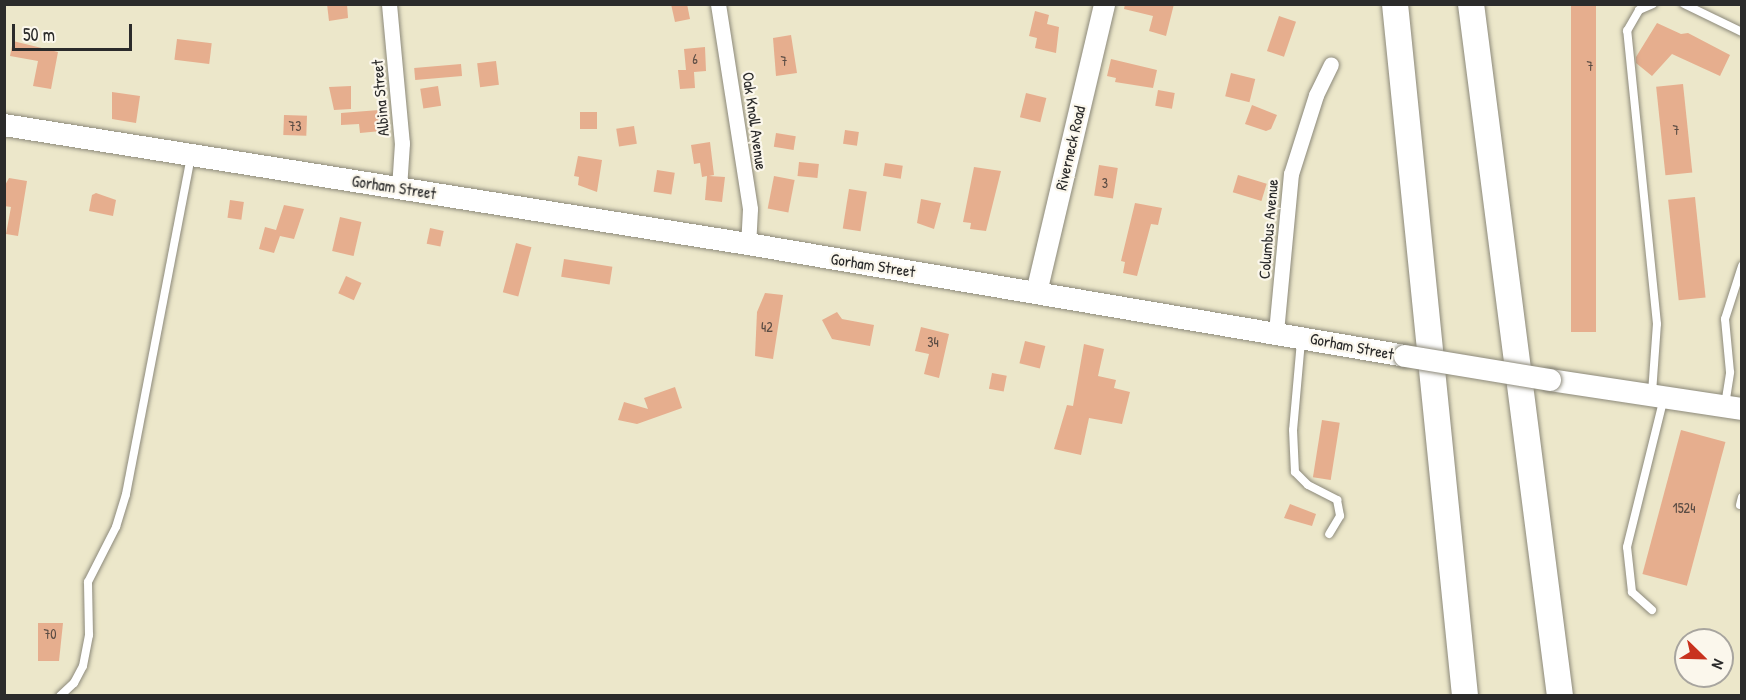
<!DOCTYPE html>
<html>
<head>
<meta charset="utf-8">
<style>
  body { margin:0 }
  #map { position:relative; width:1746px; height:700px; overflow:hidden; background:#ece7ca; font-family:"Patrick Hand",sans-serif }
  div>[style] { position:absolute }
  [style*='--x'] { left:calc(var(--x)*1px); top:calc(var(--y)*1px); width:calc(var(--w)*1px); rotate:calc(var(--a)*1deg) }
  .building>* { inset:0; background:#e6ae8e; transform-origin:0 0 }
  .roads { filter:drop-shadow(0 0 2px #8c897a) drop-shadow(0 0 2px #8c897a) }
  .service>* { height:8px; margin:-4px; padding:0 4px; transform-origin:4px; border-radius:4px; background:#fff }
  .minor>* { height:15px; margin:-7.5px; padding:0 7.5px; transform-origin:7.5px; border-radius:7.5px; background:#fff }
  .secondary>* { height:21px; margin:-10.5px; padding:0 10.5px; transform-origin:10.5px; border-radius:10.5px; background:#fff }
  .primary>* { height:22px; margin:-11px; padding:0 11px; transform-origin:11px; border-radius:11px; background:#fff }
  .motorway>* { height:26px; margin:-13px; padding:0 13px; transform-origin:13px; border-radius:13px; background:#fff }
  .bridges { filter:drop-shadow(0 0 2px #8c897a) drop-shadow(0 0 2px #8c897a) }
  .primary-bridge>* { height:22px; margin:-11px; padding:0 11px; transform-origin:11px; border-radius:11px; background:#fff }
  span { translate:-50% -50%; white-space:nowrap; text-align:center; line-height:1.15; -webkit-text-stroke:4.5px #fbf7ec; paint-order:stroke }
  .number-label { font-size:14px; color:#5a4c44 }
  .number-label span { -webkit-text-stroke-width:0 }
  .street-label { font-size:16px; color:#2b2b2b }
  .frame { position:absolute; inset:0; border:6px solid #2b2b2b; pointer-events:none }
  .north { position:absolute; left:1674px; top:628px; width:60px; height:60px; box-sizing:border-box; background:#fbf7ec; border:2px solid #a8a59f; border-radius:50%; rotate:113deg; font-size:16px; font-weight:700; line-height:24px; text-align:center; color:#2b2b2b }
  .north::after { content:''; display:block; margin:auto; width:21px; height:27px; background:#c8321e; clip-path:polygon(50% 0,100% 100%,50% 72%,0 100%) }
  .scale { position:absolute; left:12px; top:24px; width:120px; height:27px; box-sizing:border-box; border:3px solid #2b2b2b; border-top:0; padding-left:8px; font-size:18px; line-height:21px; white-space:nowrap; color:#2b2b2b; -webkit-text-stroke:4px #fbf7ec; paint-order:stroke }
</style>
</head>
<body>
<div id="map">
  <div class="building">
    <i style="clip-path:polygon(327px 4px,347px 4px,348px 18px,329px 21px)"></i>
    <i style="clip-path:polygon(671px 4px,687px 4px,690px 19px,675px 22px)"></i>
    <i style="clip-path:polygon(1125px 4px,1174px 4px,1166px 36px,1149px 31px,1153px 16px,1124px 9px)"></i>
    <i style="left:1571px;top:4px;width:25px;height:328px"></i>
    <i style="clip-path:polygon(1035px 11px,1049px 15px,1047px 24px,1059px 27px,1056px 53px,1035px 48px,1037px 38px,1029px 36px)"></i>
    <i style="left:1279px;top:16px;width:18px;height:37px;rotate:19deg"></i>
    <i style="clip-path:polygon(1657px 23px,1681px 34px,1688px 33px,1730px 55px,1720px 76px,1672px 54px,1652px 76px,1636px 63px,1636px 57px)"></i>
    <i style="clip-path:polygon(791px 35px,797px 73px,776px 76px,773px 38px)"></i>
    <i style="left:177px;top:39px;width:35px;height:21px;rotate:7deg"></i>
    <i style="clip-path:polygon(13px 41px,58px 52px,51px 89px,33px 86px,38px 61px,10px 56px)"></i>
    <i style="clip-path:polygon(705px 47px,706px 71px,694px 72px,695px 88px,680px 89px,678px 70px,686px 70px,684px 49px)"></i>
    <i style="clip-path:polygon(1111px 59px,1157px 70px,1153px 88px,1115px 82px,1116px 78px,1107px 76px)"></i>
    <i style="left:496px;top:61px;width:24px;height:19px;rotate:83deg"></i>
    <i style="left:461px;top:64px;width:12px;height:47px;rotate:85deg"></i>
    <i style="left:1231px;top:73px;width:25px;height:24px;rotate:14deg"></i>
    <i style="left:1683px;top:84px;width:89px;height:27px;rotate:84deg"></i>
    <i style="clip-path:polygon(351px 86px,351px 109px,334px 110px,329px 87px)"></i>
    <i style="left:438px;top:86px;width:20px;height:18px;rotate:81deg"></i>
    <i style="left:1158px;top:90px;width:17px;height:16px;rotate:10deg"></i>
    <i style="clip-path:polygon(112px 92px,140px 96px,136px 123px,112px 119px)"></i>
    <i style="left:1026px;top:93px;width:21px;height:25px;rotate:14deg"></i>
    <i style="clip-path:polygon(1252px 105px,1277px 115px,1271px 129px,1266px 131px,1245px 124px)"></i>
    <i style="clip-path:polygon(379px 110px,381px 131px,360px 133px,359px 124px,341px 125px,341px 113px)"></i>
    <i style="left:580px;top:112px;width:17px;height:17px"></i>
    <i style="left:284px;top:115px;width:23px;height:20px;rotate:2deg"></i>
    <i style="left:634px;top:126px;width:18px;height:18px;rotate:81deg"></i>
    <i style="left:845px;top:130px;width:14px;height:14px;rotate:8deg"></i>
    <i style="left:776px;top:133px;width:20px;height:14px;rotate:9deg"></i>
    <i style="clip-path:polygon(710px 142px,714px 175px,709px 176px,725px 177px,722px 202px,705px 200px,707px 176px,702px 177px,700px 163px,694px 164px,691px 145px)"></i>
    <i style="clip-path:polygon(578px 156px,602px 160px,597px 192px,578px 185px,579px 177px,574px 176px)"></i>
    <i style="left:799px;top:162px;width:20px;height:14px;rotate:6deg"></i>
    <i style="left:885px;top:163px;width:18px;height:13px;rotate:9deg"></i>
    <i style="left:1099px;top:165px;width:19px;height:31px;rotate:9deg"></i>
    <i style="clip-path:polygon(974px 167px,1001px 171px,986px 231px,970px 229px,971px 223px,963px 222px)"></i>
    <i style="left:657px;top:170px;width:18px;height:22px;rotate:9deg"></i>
    <i style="left:1238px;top:175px;width:30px;height:18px;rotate:17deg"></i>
    <i style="left:774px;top:176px;width:21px;height:33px;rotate:11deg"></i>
    <i style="clip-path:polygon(9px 178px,27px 181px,18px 236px,6px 234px,11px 207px,4px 206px,4px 187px)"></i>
    <i style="left:849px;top:189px;width:18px;height:40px;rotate:9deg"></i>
    <i style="clip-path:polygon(96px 193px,116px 200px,113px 216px,89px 211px,92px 195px)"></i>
    <i style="left:1695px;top:197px;width:101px;height:27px;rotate:84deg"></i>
    <i style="clip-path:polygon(921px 199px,941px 203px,934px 229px,917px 223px)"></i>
    <i style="left:230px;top:200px;width:14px;height:18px;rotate:8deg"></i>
    <i style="clip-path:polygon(1135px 203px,1162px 208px,1158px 225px,1151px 224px,1137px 276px,1123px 273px,1125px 262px,1121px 261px)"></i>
    <i style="clip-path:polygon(284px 205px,304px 209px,294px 239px,280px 236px,274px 253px,259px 249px,265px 227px,276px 230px)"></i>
    <i style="left:340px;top:217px;width:22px;height:35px;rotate:13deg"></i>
    <i style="left:430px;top:228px;width:14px;height:16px;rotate:12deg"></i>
    <i style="left:516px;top:243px;width:16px;height:51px;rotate:15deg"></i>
    <i style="left:564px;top:259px;width:49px;height:18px;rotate:9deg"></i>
    <i style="left:346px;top:276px;width:17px;height:19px;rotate:24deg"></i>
    <i style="clip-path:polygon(765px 293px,783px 295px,773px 359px,755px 356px,757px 312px)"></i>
    <i style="clip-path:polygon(837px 312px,842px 319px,874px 325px,870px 346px,832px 339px,822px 320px)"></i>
    <i style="clip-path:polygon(921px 327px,949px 334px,939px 378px,924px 374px,929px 354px,915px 351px)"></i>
    <i style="left:1025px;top:341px;width:21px;height:23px;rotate:14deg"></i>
    <i style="clip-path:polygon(1084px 344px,1104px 349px,1098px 376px,1116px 380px,1114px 388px,1130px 392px,1122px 424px,1089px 418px,1081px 455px,1054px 449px,1067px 405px,1073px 406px)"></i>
    <i style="left:992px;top:373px;width:15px;height:16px;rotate:11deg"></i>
    <i style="clip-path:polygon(675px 387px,682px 408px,637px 424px,618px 420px,624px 402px,648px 409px,644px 398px)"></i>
    <i style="left:1322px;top:420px;width:18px;height:58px;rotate:9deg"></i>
    <i style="left:1681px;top:430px;width:46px;height:149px;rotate:15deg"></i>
    <i style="clip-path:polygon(1290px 504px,1316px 514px,1312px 526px,1284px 518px)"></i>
    <i style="clip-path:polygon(38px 623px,63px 623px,59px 661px,38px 661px)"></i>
  </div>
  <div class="roads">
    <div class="service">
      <i style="--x:1684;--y:4;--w:64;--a:25.8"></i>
      <i style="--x:1301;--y:341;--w:89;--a:95.1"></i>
      <i style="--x:1293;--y:430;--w:42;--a:87.3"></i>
      <i style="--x:1295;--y:472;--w:18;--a:45"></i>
      <i style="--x:1308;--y:485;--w:33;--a:27"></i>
      <i style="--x:1337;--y:500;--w:16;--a:79"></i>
      <i style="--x:1340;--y:516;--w:21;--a:121"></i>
      <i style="--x:1652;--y:393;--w:69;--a:-85.9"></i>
      <i style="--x:1657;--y:324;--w:295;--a:-95.8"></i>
      <i style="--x:1627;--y:31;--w:24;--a:-60"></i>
      <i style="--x:1639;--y:10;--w:15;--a:-23"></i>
      <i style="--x:1725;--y:405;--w:33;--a:-81"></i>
      <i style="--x:1730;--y:372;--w:53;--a:-95.4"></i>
      <i style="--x:1725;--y:319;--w:56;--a:-72.2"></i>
      <i style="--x:1740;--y:505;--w:8;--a:-76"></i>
      <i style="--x:1652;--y:610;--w:27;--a:-138"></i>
      <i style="--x:1632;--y:592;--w:45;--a:-96.3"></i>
      <i style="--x:1627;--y:547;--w:150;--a:-76.1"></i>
      <i style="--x:60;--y:696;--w:19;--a:-43"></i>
      <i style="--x:74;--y:683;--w:19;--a:-62"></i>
      <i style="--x:83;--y:666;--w:32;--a:-79"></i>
      <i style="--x:89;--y:635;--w:53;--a:-91.1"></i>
      <i style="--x:88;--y:582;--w:62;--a:-63"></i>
      <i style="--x:116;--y:527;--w:34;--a:-73"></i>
      <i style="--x:126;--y:494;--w:344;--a:-79.1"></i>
    </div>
    <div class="minor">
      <i style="--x:389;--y:4;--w:140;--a:84.7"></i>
      <i style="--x:402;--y:143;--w:45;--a:93.8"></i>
      <i style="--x:718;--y:4;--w:207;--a:81.1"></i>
      <i style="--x:750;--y:209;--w:35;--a:93"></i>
      <i style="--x:1276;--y:332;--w:159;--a:-84.6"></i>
      <i style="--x:1291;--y:174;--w:83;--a:-72.4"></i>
      <i style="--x:1316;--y:95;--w:34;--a:-64"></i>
    </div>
    <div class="secondary">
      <i style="--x:1036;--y:292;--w:296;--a:-76.7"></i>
    </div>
    <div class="primary">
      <i style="--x:4;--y:125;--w:753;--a:9.09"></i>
      <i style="--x:748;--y:244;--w:666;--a:9.67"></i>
      <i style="--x:1550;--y:380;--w:194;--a:8.6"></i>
    </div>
    <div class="motorway">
      <i style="--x:1395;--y:4;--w:696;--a:84.22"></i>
      <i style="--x:1471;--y:4;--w:698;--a:82.67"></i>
    </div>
  </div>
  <div class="bridges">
    <div class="primary-bridge">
      <i style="--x:1405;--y:356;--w:147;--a:9.4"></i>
    </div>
  </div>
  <div class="number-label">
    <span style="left:695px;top:59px">6</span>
    <span style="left:784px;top:61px">7</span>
    <span style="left:1590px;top:66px">7</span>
    <span style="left:295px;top:126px">73</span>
    <span style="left:1676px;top:130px">7</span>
    <span style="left:1105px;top:183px">3</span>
    <span style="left:767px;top:327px">42</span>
    <span style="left:933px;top:342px">34</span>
    <span style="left:1684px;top:508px">1524</span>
    <span style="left:50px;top:634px">70</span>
  </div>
  <div class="street-label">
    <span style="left:380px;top:98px;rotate:-95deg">Albina Street</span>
    <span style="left:755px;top:121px;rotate:82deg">Oak Knoll Avenue</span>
    <span style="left:1070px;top:148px;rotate:-77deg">Riverneck Road</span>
    <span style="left:394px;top:187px;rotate:9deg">Gorham Street</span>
    <span style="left:1268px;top:229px;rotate:-85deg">Columbus Avenue</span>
    <span style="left:873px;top:265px;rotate:9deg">Gorham Street</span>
    <span style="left:1352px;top:346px;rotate:11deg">Gorham Street</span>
  </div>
  <div class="frame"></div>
  <div class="north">N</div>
  <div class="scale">50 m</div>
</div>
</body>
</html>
